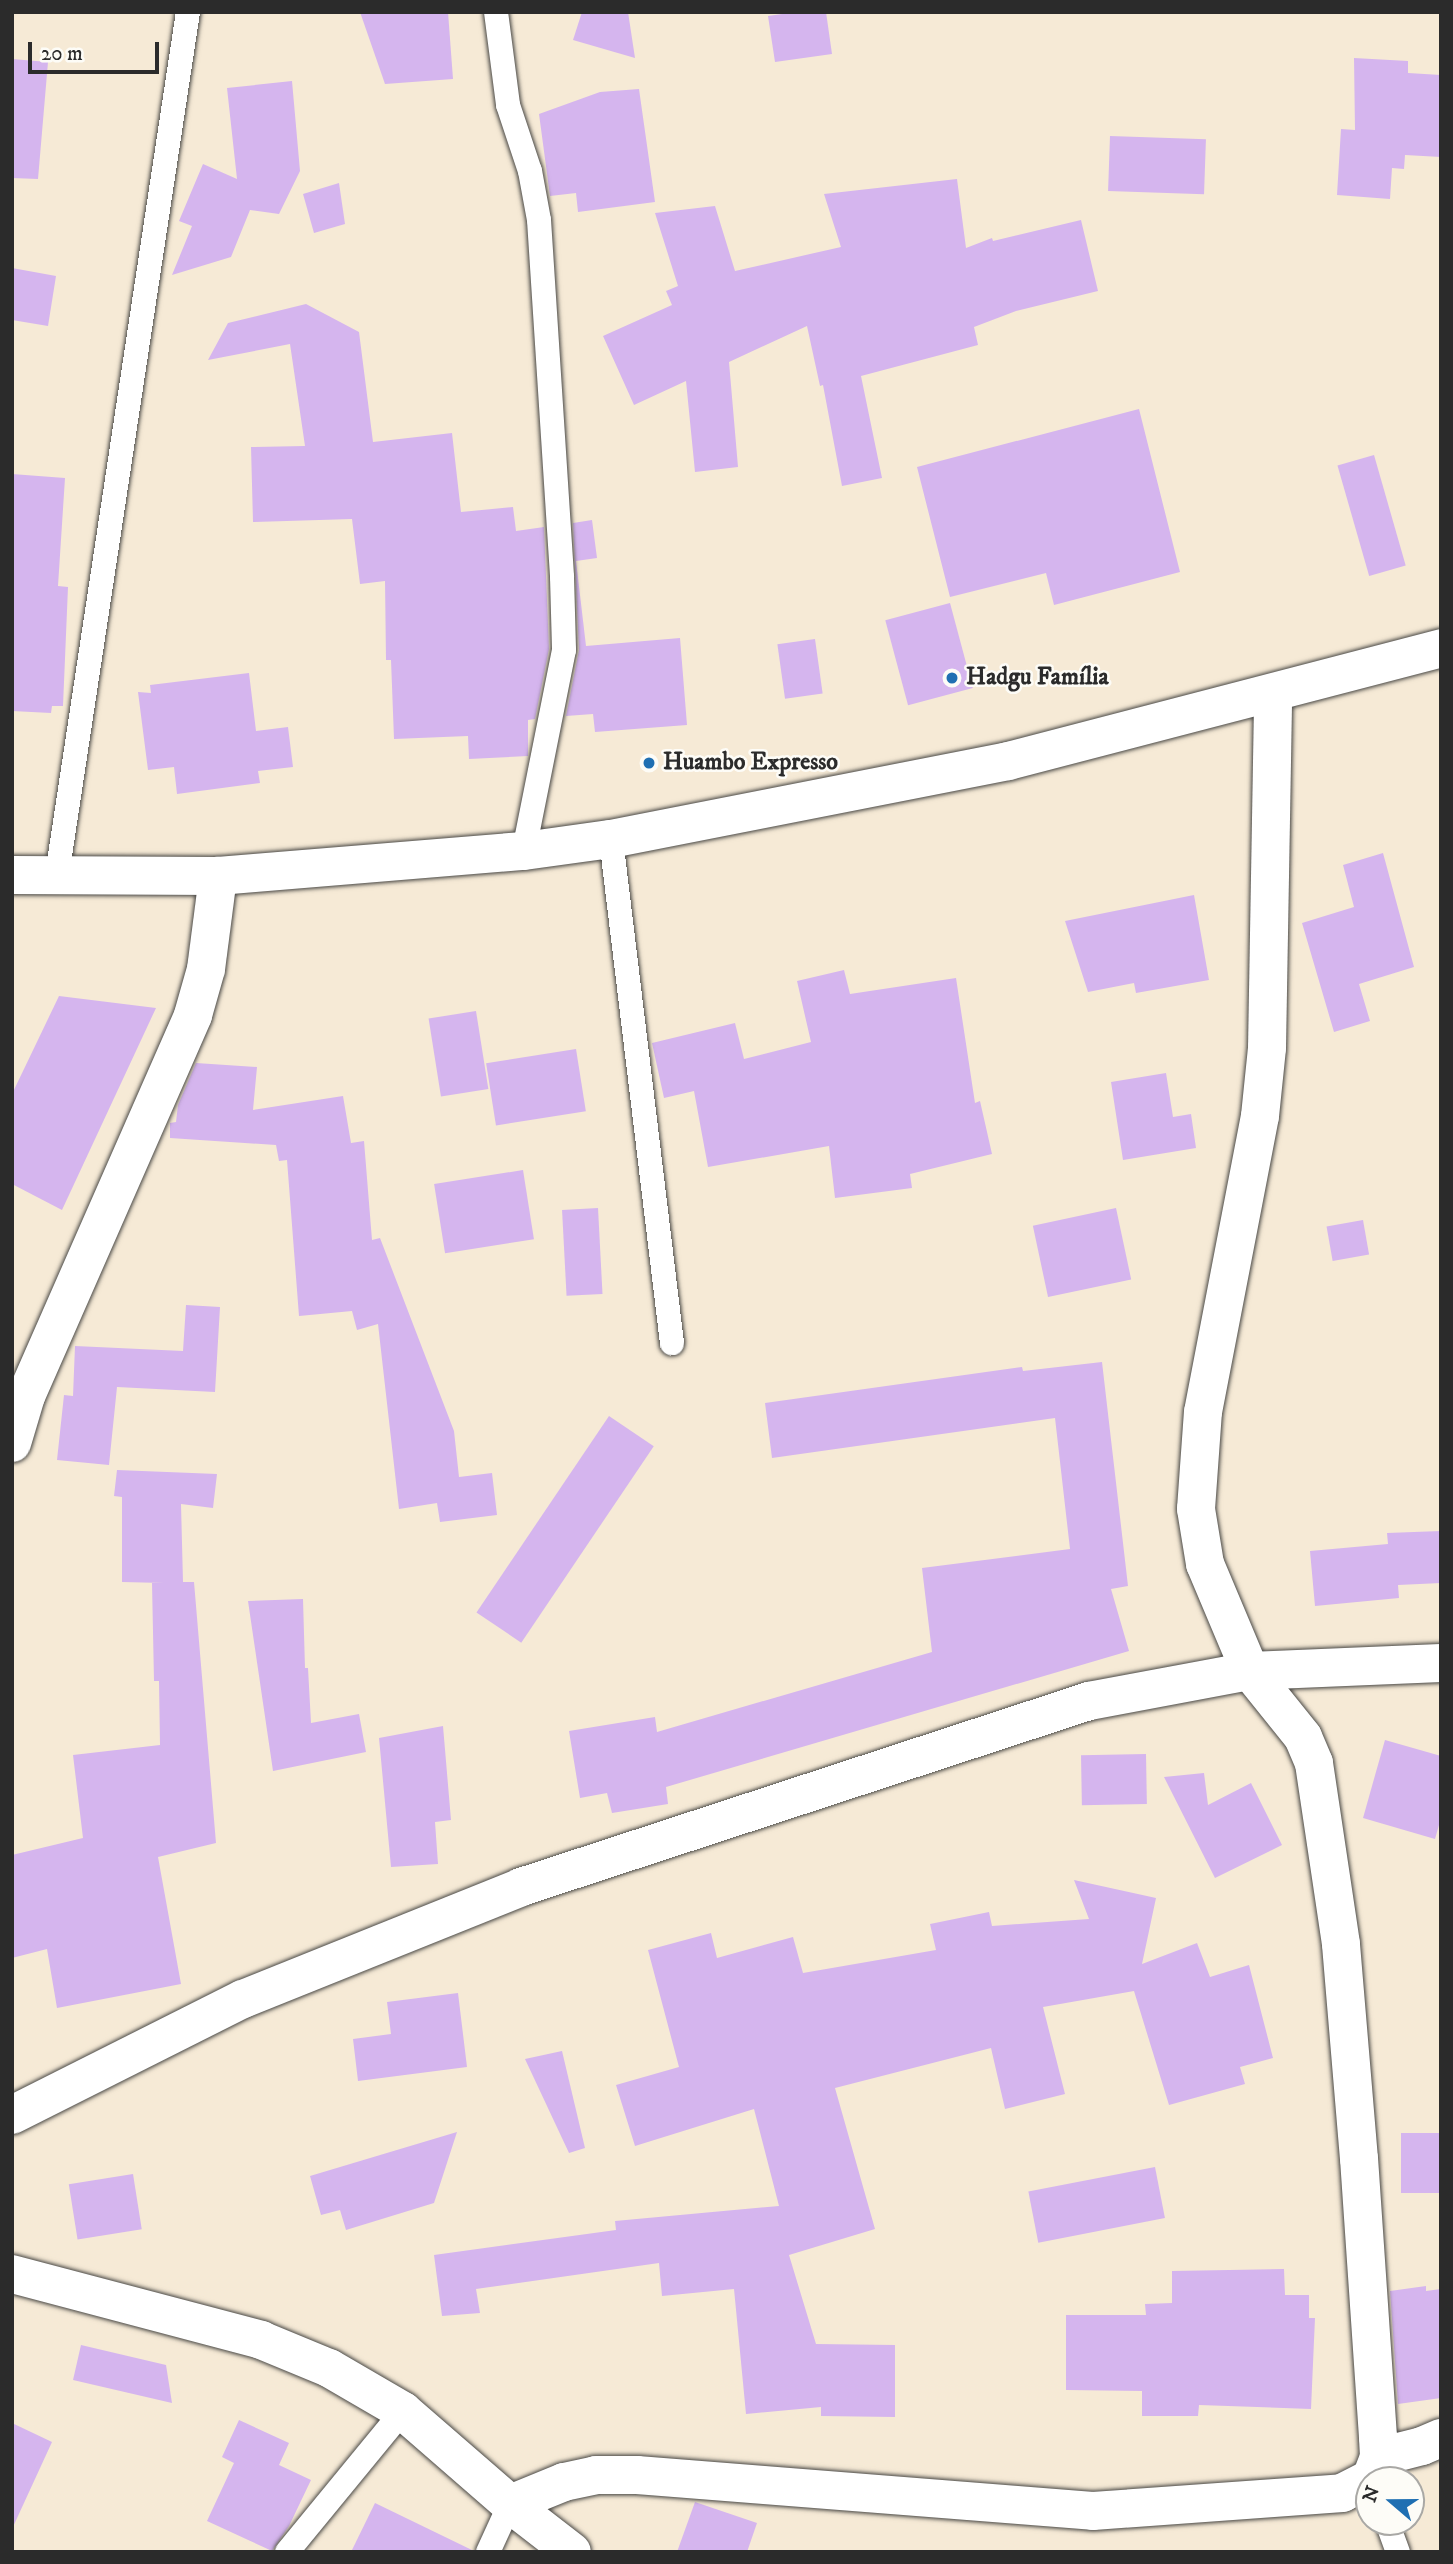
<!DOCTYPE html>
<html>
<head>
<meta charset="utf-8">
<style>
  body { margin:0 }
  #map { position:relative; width:1453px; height:2564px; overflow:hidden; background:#f6ead6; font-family:"IM FELL DW Pica",serif }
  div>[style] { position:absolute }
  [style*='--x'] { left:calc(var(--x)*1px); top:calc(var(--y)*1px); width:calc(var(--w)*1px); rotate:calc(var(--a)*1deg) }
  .building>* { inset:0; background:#d5b5ee; transform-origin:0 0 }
  .roads { filter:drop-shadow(0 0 2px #494845) drop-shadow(0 0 2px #494845) }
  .lane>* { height:24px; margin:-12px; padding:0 12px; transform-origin:12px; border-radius:12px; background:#fff }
  .street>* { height:38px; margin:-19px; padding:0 19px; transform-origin:19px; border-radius:19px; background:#fff }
  .secondary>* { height:38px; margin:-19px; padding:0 19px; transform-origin:19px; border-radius:19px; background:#fff }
  .primary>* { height:38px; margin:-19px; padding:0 19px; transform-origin:19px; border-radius:19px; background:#fff }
  .dots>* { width:19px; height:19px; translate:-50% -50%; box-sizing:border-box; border:4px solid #fdfcf7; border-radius:50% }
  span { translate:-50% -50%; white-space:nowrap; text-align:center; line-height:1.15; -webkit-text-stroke:5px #fdfcf7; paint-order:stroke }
  .poi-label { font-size:24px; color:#2b2b2b; font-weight:700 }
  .left { translate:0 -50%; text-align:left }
  .frame { position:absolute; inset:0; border:14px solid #2b2b2b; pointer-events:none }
  .north { position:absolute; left:1355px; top:2466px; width:70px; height:70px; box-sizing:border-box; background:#fdfcf7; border:2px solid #a9a8a5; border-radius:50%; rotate:290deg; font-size:19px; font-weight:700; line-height:28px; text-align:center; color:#2b2b2b }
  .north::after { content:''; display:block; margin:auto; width:24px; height:32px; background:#1f6fb2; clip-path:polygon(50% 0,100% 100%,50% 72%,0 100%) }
  .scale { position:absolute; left:28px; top:42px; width:131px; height:32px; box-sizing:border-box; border:4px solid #2b2b2b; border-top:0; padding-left:9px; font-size:21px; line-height:24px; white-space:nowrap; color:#2b2b2b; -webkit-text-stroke:5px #fdfcf7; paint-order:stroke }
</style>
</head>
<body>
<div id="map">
  <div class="building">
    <i style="clip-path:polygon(360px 12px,448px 12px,453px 79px,385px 84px)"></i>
    <i style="clip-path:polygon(582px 12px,628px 12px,635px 58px,573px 40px)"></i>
    <i style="clip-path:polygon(796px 12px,826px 12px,832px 54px,775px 62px,768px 16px)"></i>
    <i style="clip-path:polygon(1354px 58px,1408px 61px,1408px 73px,1441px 75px,1441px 157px,1405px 155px,1404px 169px,1392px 168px,1390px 199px,1337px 195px,1341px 129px,1355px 130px)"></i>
    <i style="clip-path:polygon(12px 59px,48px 62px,38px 179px,12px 178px)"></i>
    <i style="clip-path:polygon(292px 81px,300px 171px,279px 214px,250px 210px,231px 257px,172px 275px,192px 226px,179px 221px,203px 164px,237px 179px,227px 88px)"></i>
    <i style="clip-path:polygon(639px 89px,655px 202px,578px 212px,576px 193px,550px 196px,539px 114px,600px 92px)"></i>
    <i style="left:1110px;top:136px;width:96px;height:55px;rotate:2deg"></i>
    <i style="clip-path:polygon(957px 179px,966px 248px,992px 238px,993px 241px,1081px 220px,1098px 291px,1016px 311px,974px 327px,978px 345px,861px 376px,882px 478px,842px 486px,823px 385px,820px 386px,807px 326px,729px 362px,738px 467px,695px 472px,686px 381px,634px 405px,603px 336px,672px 305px,666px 291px,678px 286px,655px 213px,715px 206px,735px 271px,841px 247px,824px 194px)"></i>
    <i style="clip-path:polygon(339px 183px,345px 224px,314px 233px,303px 194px)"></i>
    <i style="clip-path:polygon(12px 268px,56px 276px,48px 326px,12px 320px)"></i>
    <i style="clip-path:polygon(306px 304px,359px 332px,373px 442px,452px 433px,461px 512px,513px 507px,516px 531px,544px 527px,549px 649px,535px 719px,528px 720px,528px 756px,469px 759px,468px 736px,394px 739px,391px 660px,386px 660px,385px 581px,360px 584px,352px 519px,253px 522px,251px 447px,305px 446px,290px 344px,208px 360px,228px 323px)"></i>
    <i style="clip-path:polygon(1139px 409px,1180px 572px,1054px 605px,1046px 573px,950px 597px,917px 467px)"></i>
    <i style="left:1374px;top:455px;width:115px;height:38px;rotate:74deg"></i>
    <i style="clip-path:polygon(12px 474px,65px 478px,58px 586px,68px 587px,63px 706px,52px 706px,51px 713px,12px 711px)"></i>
    <i style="clip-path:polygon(592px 520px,597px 558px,576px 561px,586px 646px,680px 638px,687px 725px,595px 732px,593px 714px,566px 716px,579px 650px,573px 523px)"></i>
    <i style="left:950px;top:603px;width:88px;height:67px;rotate:75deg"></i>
    <i style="left:815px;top:639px;width:55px;height:38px;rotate:82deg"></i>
    <i style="clip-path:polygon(249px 673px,256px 731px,288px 727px,293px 767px,258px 771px,260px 783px,177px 794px,174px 767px,148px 770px,138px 692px,151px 693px,150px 685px)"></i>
    <i style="clip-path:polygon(1383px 853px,1414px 967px,1359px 984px,1370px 1021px,1334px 1032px,1302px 923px,1354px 907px,1343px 865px)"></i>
    <i style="clip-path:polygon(1194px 895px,1209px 980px,1136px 993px,1134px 983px,1088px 992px,1065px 921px)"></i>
    <i style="clip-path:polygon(844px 970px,850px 994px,956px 978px,975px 1103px,980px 1101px,992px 1154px,910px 1174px,912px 1188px,835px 1198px,829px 1146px,708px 1167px,694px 1091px,664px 1098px,652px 1043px,735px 1023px,744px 1059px,811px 1042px,797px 981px)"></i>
    <i style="clip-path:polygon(59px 996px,156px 1008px,62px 1210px,12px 1184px,12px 1094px)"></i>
    <i style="left:476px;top:1011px;width:79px;height:48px;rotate:81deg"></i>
    <i style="left:576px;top:1049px;width:63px;height:91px;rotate:81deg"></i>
    <i style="clip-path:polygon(196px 1063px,257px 1067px,253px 1110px,343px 1096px,351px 1143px,364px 1141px,372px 1240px,380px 1238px,454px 1431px,459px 1477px,492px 1473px,497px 1515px,440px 1522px,437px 1503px,399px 1509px,378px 1324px,357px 1330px,352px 1311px,299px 1316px,287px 1160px,279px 1161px,276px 1145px,170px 1138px,170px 1123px,176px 1122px,178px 1105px)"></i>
    <i style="clip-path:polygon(1166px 1073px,1173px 1117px,1191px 1114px,1196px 1148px,1123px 1160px,1111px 1082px)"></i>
    <i style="left:523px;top:1170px;width:70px;height:90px;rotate:81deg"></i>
    <i style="left:598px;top:1208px;width:86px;height:36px;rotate:87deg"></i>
    <i style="left:1116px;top:1208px;width:73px;height:85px;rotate:78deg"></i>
    <i style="left:1363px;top:1220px;width:35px;height:37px;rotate:80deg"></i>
    <i style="clip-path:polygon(186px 1305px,220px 1307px,215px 1392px,117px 1387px,109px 1465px,57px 1460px,64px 1395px,73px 1396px,75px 1346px,183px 1351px)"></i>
    <i style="clip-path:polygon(1102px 1362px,1128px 1586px,1111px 1589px,1129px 1651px,666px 1787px,668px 1804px,612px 1813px,607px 1793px,580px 1798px,569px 1731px,655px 1717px,657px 1732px,932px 1652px,922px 1568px,1070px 1549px,1055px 1418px,772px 1458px,765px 1403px,1022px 1367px,1023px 1371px)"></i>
    <i style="left:609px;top:1416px;width:54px;height:237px;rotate:34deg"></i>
    <i style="clip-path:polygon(117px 1470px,217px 1474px,213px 1508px,181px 1504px,183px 1582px,194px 1582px,216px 1843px,158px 1857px,181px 1984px,57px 2008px,47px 1949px,12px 1958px,12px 1855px,83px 1838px,73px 1755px,160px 1745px,159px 1681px,154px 1681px,152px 1583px,164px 1583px,122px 1582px,122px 1497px,114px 1496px)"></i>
    <i style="clip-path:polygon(1441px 1531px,1441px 1583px,1398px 1585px,1399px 1598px,1315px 1606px,1310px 1551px,1388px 1544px,1387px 1533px)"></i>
    <i style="clip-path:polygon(303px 1599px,305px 1668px,308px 1668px,311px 1723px,359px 1714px,366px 1752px,273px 1771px,248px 1601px)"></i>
    <i style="clip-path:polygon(443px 1726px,451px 1820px,435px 1822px,438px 1864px,391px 1867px,379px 1738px)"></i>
    <i style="clip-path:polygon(1385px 1740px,1441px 1756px,1441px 1818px,1435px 1839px,1363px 1818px)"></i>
    <i style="left:1146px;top:1754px;width:50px;height:65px;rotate:89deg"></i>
    <i style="clip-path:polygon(1204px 1773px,1208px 1805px,1251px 1783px,1282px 1845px,1215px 1878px,1164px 1777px)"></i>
    <i style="clip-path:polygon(1074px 1880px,1156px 1898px,1142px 1964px,1197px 1943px,1210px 1977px,1249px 1965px,1273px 2058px,1240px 2067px,1245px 2084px,1169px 2105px,1134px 1991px,1043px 2007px,1065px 2094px,1005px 2109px,991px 2048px,835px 2088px,875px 2229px,789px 2255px,816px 2344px,895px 2345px,895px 2417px,821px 2416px,821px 2407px,746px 2414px,734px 2289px,662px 2296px,659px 2263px,476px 2289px,480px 2313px,442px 2316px,434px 2255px,616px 2230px,615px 2221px,779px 2206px,754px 2109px,635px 2146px,616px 2085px,679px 2067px,648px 1950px,711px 1933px,717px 1958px,793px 1937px,803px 1973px,936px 1950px,930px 1924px,989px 1912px,992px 1926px,1089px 1919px)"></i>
    <i style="clip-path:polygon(458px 1993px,467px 2067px,358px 2081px,353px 2039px,391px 2034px,387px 2002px)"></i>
    <i style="clip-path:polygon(562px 2051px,585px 2148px,569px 2153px,525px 2059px)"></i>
    <i style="clip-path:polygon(457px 2132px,434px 2203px,346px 2230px,340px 2210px,321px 2215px,310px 2176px)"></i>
    <i style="left:1441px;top:2133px;width:60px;height:40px;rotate:90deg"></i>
    <i style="left:1155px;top:2167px;width:52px;height:129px;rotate:79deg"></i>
    <i style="left:133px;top:2174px;width:56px;height:65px;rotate:81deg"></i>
    <i style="clip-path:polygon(1284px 2269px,1285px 2295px,1309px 2295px,1309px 2318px,1315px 2318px,1311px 2409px,1199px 2405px,1198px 2416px,1142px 2416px,1142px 2391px,1066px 2390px,1066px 2315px,1146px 2315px,1145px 2304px,1172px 2303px,1172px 2271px)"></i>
    <i style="clip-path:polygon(1426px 2286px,1426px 2291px,1441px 2289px,1441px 2398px,1398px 2404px,1390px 2291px)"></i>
    <i style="clip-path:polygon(81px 2345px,166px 2365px,172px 2403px,73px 2380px)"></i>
    <i style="clip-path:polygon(239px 2420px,289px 2443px,279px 2465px,311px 2480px,289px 2526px,272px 2551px,207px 2521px,234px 2463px,222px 2457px)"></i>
    <i style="clip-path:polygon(12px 2423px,52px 2442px,12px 2529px)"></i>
    <i style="clip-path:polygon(695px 2502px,757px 2523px,747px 2552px,677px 2552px)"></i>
    <i style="clip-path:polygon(375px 2503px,474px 2551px,473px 2552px,351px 2552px)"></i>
  </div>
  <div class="roads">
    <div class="lane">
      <i style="--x:496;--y:12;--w:94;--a:82.6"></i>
      <i style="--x:508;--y:105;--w:70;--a:71.6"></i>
      <i style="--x:530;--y:171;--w:50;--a:79.6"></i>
      <i style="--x:539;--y:220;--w:358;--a:86.3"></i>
      <i style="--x:562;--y:577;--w:73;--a:88.4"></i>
      <i style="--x:564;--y:650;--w:205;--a:101.3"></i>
      <i style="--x:611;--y:839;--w:508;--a:83.1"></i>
      <i style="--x:57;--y:875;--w:873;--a:-81.37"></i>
      <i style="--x:1387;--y:2522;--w:32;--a:70"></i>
      <i style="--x:287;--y:2552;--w:183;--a:-50.6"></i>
      <i style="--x:488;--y:2552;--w:53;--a:-65.4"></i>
    </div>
    <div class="street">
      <i style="--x:12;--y:1443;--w:49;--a:-73.4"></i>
      <i style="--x:26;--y:1396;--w:416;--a:-66.3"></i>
      <i style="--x:193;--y:1015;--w:48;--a:-74.2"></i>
      <i style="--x:206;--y:969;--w:94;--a:-82.6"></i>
      <i style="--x:12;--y:2274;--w:258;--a:14.8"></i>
      <i style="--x:261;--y:2340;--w:74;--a:22.4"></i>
      <i style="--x:329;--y:2368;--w:86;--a:30.2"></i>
      <i style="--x:403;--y:2411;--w:142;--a:41"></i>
      <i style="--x:510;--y:2504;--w:78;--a:37.7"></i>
      <i style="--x:1379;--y:2457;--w:44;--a:-14.3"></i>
      <i style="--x:1422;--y:2446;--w:21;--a:-23"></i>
      <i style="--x:510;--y:2504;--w:58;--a:-22.2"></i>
      <i style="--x:564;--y:2482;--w:33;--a:-12"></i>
      <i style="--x:596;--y:2475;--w:41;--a:0"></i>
      <i style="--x:637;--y:2475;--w:457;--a:4.5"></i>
      <i style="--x:1093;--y:2511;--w:250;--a:-4.1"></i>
      <i style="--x:1342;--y:2493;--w:33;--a:-27"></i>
      <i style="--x:1371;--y:2478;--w:22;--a:-69"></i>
      <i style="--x:1379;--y:2457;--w:20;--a:-93"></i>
      <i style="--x:1378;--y:2437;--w:279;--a:-93.9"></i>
      <i style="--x:1359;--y:2159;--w:216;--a:-94.8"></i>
      <i style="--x:1341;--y:1944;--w:183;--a:-98.5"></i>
      <i style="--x:1314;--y:1763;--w:28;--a:-113"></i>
      <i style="--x:1303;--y:1737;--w:85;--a:-128.8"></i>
      <i style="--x:1250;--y:1671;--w:116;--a:-112.8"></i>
      <i style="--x:1205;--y:1564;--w:56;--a:-99.3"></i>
      <i style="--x:1196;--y:1509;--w:97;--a:-85.9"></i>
      <i style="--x:1203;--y:1412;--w:301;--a:-79.1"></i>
      <i style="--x:1260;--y:1116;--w:68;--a:-84.1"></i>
      <i style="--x:1267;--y:1048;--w:355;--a:-89"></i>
    </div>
    <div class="secondary">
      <i style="--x:12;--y:2115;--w:258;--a:-26.7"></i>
      <i style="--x:243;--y:1999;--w:300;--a:-21.9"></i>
      <i style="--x:521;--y:1887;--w:598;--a:-18.13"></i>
      <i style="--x:1089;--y:1701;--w:164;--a:-10.6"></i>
      <i style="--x:1250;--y:1671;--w:191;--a:-2.4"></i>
    </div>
    <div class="primary">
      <i style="--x:12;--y:875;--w:206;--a:0.3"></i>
      <i style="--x:218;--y:876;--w:307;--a:-4.7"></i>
      <i style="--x:524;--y:851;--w:88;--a:-7.9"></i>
      <i style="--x:611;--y:839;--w:405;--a:-11.1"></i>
      <i style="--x:1008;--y:761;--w:448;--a:-14.6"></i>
    </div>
  </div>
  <div class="dots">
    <i style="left:952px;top:678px;background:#1f6fb2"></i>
    <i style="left:649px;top:763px;background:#1f6fb2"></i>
  </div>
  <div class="poi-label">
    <span class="left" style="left:966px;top:678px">Hadgu Família</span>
    <span class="left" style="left:663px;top:763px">Huambo Expresso</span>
  </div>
  <div class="frame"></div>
  <div class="north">N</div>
  <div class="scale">20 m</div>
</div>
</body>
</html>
